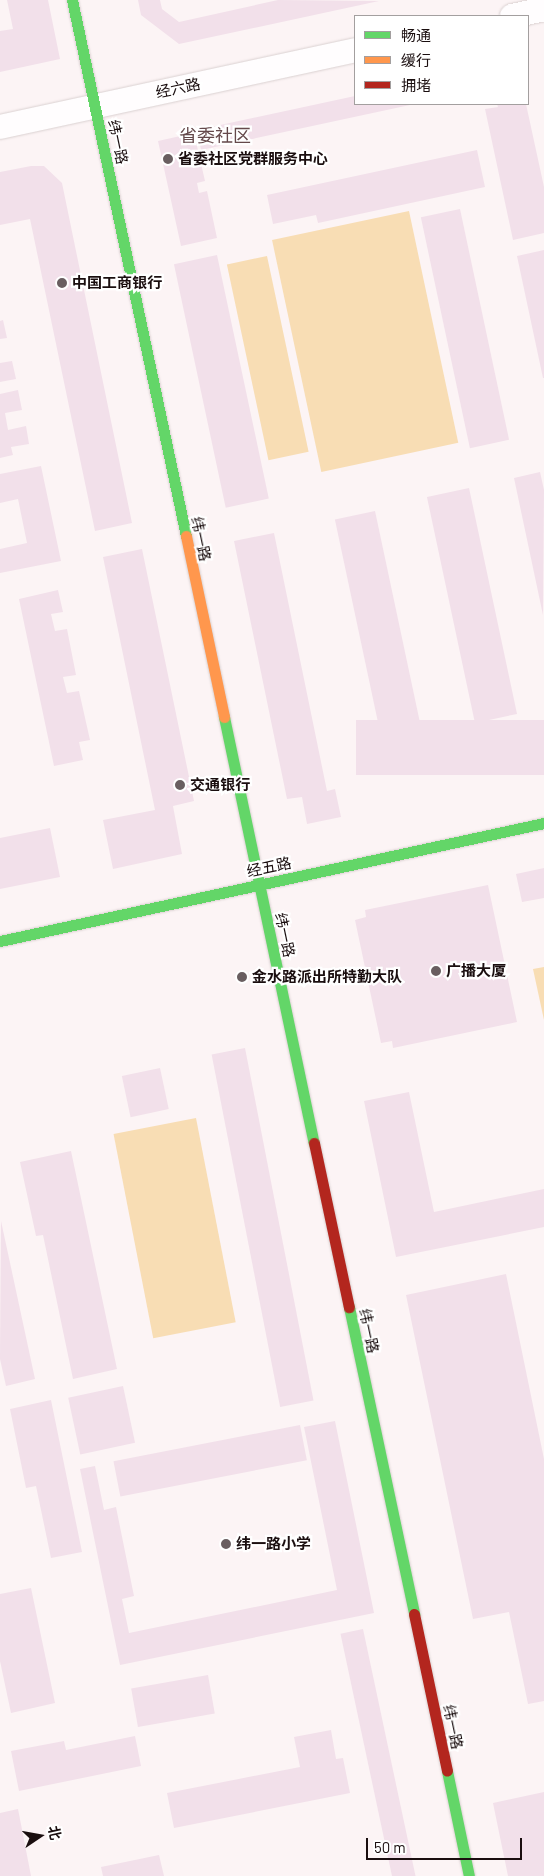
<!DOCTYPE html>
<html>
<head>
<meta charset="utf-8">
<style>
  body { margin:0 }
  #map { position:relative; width:544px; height:1876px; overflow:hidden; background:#fcf4f5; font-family:Barlow,"Noto Sans SC",sans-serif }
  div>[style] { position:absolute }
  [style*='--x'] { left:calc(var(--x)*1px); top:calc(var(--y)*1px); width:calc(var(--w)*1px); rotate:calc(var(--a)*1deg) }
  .green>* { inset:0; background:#f8ddb4; transform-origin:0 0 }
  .building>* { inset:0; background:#f2e0ea; transform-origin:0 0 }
  .roads { filter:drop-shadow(0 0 1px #dad1d1) drop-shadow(0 0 1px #dad1d1) }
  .street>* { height:24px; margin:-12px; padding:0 12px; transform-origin:12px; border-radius:12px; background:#fffdfe }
  .fast>* { height:11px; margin:-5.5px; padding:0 5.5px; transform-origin:5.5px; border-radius:5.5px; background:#63d668 }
  .slow>* { height:11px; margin:-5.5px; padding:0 5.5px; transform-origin:5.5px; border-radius:5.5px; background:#ff974d }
  .jam>* { height:11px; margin:-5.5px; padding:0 5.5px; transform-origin:5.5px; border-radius:5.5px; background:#b3261e }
  .dots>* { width:14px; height:14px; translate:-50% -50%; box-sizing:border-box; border:2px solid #fff; border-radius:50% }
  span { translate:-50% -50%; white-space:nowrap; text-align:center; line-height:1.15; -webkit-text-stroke:4.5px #fff; paint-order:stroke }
  .street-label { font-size:15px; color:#1a0e0f }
  .poi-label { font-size:15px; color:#1a0e0f; font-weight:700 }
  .left { translate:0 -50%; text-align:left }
  .quarter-label { font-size:18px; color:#65494b }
  .legend { position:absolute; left:354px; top:15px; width:175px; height:90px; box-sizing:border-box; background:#fff; border:1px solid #a39f9f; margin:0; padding:6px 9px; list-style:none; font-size:15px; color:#1a0e0f }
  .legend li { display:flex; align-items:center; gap:10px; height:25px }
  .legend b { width:25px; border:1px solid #a39f9f }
  .north { position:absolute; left:15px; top:1811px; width:50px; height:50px; -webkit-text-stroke:4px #fff; paint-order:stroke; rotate:78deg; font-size:14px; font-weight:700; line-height:20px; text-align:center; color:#1a0e0f }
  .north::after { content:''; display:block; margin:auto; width:18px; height:22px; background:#1a0e0f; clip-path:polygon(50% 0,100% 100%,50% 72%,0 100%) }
  .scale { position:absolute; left:366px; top:1838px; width:156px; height:22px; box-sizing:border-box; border:2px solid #1a0e0f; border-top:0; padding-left:6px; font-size:15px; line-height:18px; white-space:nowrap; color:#1a0e0f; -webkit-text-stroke:4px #fff; paint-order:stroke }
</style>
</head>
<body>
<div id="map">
  <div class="green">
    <i style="left:409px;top:211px;width:237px;height:140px;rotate:78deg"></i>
    <i style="left:267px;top:256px;width:200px;height:41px;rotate:78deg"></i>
    <i style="clip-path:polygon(544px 967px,544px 1020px,533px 969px)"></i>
    <i style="left:196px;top:1118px;width:208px;height:84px;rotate:79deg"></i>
  </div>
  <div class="building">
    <i style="clip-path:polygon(7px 0,48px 0,60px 59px,0 72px,0 31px,13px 29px)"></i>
    <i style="clip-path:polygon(138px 0,160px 0,162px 9px,179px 22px,278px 0,379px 1px,179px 44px,141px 15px)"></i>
    <i style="clip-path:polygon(355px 96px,355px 104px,410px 105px,201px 150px,197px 130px)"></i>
    <i style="clip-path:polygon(497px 104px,526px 104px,544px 187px,544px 233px,513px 240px,485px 109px,498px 107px)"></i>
    <i style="clip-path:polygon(194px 133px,205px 181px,197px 183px,199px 193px,207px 191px,217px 238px,181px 246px,158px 141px)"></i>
    <i style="clip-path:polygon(477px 150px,485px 187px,318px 223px,316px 215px,273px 224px,267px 195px)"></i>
    <i style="clip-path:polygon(31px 166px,44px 166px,62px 183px,132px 523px,95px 531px,30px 219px,0 225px,0 172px)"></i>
    <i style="left:460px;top:209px;width:236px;height:40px;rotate:78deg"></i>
    <i style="clip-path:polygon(544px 250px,544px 378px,543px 378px,517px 256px)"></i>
    <i style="left:217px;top:255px;width:249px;height:44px;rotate:78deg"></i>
    <i style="clip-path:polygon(3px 320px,7px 338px,0 339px,0 321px)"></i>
    <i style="clip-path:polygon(12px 361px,16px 379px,0 382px,0 363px)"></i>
    <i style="clip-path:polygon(18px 390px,22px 410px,5px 413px,8px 430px,26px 426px,29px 444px,11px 447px,13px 455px,0 458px,0 394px)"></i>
    <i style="clip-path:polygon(41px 466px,61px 561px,0 573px,0 549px,27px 543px,18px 499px,0 503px,0 474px)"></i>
    <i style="clip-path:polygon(540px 472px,544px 490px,543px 615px,514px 478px)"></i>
    <i style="left:469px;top:488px;width:231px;height:43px;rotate:78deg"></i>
    <i style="left:375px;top:511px;width:219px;height:41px;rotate:78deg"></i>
    <i style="clip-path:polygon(274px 533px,327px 791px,335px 789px,341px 817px,307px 824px,302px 797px,287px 799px,234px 541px)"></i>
    <i style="clip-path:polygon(142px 549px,194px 801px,173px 806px,182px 854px,113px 869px,103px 820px,155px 810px,103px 557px)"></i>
    <i style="clip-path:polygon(58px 590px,63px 612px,51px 614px,55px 631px,67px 629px,76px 675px,63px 677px,67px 693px,79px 691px,90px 740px,79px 742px,83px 760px,54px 766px,19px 599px)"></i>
    <i style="left:544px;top:720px;width:55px;height:188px;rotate:90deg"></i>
    <i style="clip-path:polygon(50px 828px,60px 877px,0 889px,0 838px)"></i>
    <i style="clip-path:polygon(544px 868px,544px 898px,522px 902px,516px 874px)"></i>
    <i style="clip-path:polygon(488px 885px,517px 1022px,393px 1048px,392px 1041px,381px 1043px,355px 920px,366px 917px,365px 910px)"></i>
    <i style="left:245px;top:1048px;width:359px;height:34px;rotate:79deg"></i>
    <i style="left:160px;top:1068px;width:42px;height:39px;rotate:78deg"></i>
    <i style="clip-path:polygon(409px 1092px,434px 1212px,544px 1189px,544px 1227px,396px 1257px,364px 1101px)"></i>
    <i style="clip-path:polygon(71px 1151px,117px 1369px,73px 1379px,43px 1235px,36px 1236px,20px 1162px)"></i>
    <i style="clip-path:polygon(1px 1221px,35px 1379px,6px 1386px,0 1359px)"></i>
    <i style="clip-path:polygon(506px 1274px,544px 1459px,544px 1701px,528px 1704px,509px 1612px,473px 1619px,406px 1295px)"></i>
    <i style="left:123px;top:1386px;width:58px;height:56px;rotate:78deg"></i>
    <i style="clip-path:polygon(51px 1400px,82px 1552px,51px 1558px,36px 1486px,26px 1488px,10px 1409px)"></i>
    <i style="clip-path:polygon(335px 1421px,374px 1613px,120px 1665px,80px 1469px,95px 1466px,104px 1510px,116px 1507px,134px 1596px,122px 1599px,129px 1633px,337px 1590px,304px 1427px)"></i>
    <i style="left:300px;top:1425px;width:36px;height:190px;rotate:79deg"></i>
    <i style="clip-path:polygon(31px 1588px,55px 1703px,11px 1713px,0 1661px,0 1594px)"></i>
    <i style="left:363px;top:1629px;width:253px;height:23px;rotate:78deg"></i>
    <i style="left:208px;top:1675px;width:39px;height:78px;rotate:80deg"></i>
    <i style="clip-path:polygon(331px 1730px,336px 1759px,343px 1758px,350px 1793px,174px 1828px,167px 1793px,300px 1767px,294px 1737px)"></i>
    <i style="clip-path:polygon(135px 1736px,141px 1766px,19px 1791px,11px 1751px,64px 1741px,66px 1750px)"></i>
    <i style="clip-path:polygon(544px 1792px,544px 1876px,508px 1876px,493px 1803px)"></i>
    <i style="clip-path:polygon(18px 1809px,31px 1876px,0 1876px,0 1813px)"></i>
    <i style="clip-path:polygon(159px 1855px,164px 1876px,103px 1876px,101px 1867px)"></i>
  </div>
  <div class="roads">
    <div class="street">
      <i style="--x:512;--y:16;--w:33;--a:-12"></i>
      <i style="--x:0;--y:127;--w:363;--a:-12.2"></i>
    </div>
    <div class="fast">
      <i style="--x:72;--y:0;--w:548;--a:77.99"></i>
      <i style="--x:224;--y:717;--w:435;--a:78.1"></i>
      <i style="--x:0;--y:941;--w:557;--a:-12.24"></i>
      <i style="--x:349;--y:1307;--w:314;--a:78"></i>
      <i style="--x:447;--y:1771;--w:107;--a:78.2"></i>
    </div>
    <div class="slow">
      <i style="--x:186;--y:536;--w:185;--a:78.1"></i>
    </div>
    <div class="jam">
      <i style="--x:314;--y:1143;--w:168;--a:78"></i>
      <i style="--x:414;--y:1614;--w:160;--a:78.1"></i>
    </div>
  </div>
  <div class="dots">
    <i style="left:168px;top:159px;background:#695e60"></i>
    <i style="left:62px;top:283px;background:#695e60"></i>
    <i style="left:180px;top:785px;background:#695e60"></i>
    <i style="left:436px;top:971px;background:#695e60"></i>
    <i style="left:242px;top:977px;background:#695e60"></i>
    <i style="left:226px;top:1544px;background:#695e60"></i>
  </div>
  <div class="street-label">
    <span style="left:178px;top:88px;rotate:-12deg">经六路</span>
    <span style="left:118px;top:142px;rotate:78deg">纬一路</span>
    <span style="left:201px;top:539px;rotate:78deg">纬一路</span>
    <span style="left:269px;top:867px;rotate:-12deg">经五路</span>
    <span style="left:285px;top:935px;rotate:78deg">纬一路</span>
    <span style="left:369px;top:1331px;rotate:78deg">纬一路</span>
    <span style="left:453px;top:1727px;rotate:78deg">纬一路</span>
  </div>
  <div class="poi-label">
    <span class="left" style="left:178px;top:159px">省委社区党群服务中心</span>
    <span class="left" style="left:72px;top:283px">中国工商银行</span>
    <span class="left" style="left:190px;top:785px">交通银行</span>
    <span class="left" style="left:446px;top:971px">广播大厦</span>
    <span class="left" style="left:252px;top:977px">金水路派出所特勤大队</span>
    <span class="left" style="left:236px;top:1544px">纬一路小学</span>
  </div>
  <div class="quarter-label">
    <span style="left:215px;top:135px">省委社区</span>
  </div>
  <ul class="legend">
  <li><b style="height:6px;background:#63d668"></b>畅通</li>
  <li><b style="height:6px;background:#ff974d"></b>缓行</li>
  <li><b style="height:6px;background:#b3261e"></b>拥堵</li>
  </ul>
  <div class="north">北</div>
  <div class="scale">50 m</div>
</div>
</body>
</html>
